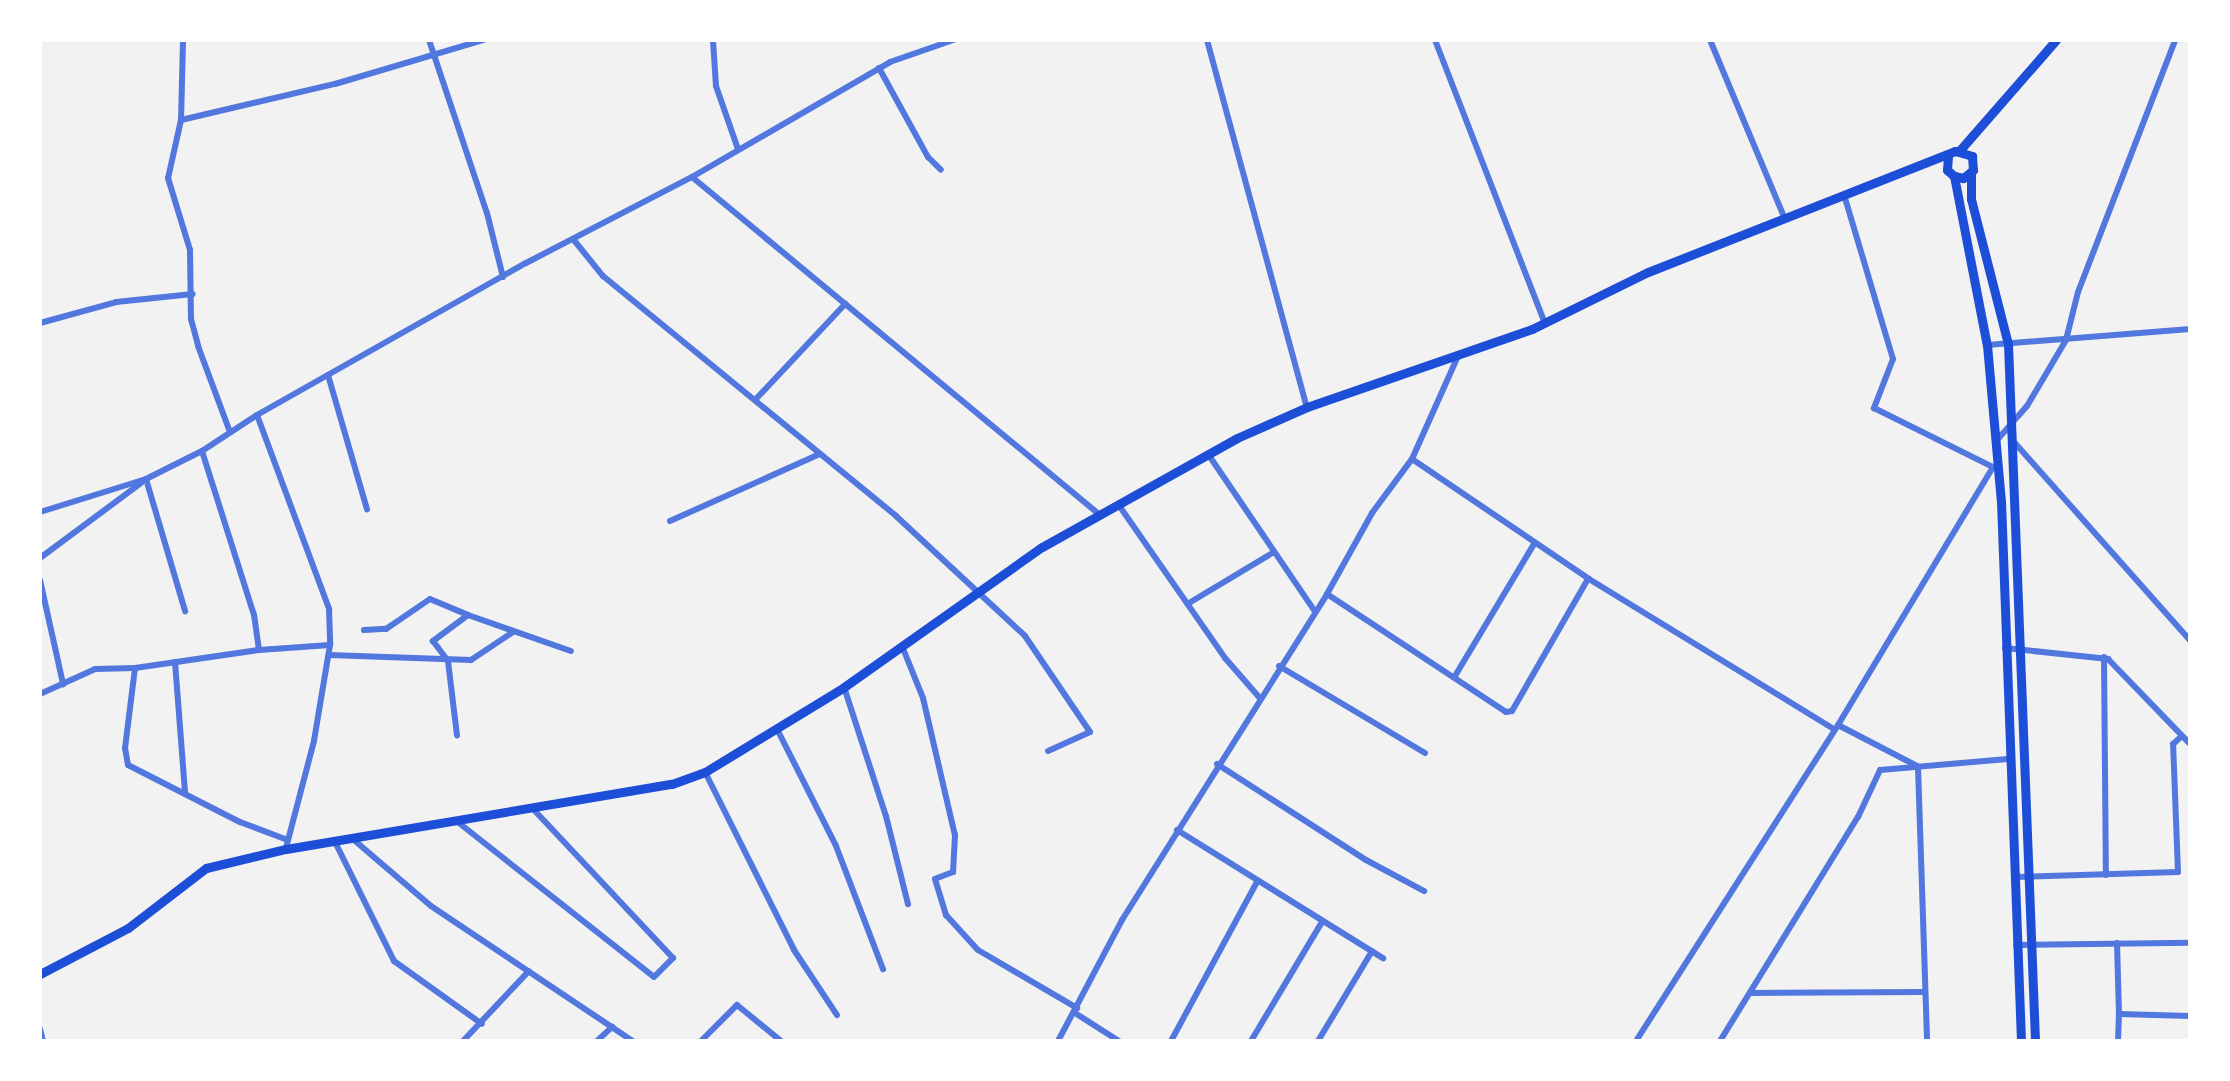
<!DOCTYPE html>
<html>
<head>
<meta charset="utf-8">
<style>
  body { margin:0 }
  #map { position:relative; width:2230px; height:1081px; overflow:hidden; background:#f2f2f2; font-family:Lato,sans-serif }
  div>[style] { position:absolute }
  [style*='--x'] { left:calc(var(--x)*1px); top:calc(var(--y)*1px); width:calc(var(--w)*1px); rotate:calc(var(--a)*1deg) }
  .minor>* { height:6px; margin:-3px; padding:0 3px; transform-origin:3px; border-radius:3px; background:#5277de }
  .secondary>* { height:9px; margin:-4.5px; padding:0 4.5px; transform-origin:4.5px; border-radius:4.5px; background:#1d4ed8 }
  span { translate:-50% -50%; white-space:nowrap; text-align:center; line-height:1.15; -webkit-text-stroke:8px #fff; paint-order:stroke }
  .frame { position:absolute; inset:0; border:42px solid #fff; pointer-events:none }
</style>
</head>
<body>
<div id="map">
  <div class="minor">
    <i style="--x:183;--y:40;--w:80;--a:91.4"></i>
    <i style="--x:181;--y:120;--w:59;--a:102.6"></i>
    <i style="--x:168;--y:178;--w:75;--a:73"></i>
    <i style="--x:190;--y:250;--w:69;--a:89.2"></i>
    <i style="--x:191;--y:319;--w:28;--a:75"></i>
    <i style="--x:198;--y:346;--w:92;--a:69.6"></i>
    <i style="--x:429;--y:40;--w:182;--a:71.5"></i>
    <i style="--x:487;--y:213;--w:66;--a:76"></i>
    <i style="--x:713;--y:40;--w:46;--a:86.3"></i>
    <i style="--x:716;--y:86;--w:67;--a:70.8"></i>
    <i style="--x:1207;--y:40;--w:380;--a:74.8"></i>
    <i style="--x:1435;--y:40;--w:304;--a:68.8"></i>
    <i style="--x:1710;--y:40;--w:194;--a:67.3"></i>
    <i style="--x:879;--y:68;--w:102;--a:61.2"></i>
    <i style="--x:928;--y:157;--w:18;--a:45"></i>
    <i style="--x:181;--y:120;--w:158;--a:-13.2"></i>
    <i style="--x:335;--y:84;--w:155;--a:-16.5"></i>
    <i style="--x:692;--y:177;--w:530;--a:39.64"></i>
    <i style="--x:1845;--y:198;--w:168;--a:73.4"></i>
    <i style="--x:1893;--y:359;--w:53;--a:111.2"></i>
    <i style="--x:1874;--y:408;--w:133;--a:26.4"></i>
    <i style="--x:573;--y:239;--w:48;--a:51"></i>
    <i style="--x:603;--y:276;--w:379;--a:39.3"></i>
    <i style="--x:896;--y:516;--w:176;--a:42.9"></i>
    <i style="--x:1025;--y:636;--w:116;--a:55.9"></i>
    <i style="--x:1090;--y:732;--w:46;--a:155.7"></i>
    <i style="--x:40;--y:323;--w:79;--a:-15.4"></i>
    <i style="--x:116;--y:302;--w:77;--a:-5.9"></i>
    <i style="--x:1987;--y:345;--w:204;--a:-4.5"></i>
    <i style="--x:328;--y:375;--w:140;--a:73.8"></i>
    <i style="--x:755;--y:400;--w:132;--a:-46.8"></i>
    <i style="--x:257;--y:415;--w:207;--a:69.6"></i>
    <i style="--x:329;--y:609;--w:36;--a:88"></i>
    <i style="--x:1997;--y:440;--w:45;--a:-48.6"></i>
    <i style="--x:2027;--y:406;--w:77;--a:-59.4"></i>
    <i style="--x:2066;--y:340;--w:49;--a:-76"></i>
    <i style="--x:2078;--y:292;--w:270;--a:-68.9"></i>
    <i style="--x:2014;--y:442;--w:265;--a:48.4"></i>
    <i style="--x:1208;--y:454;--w:189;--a:55.8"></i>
    <i style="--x:1412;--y:459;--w:214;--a:34.1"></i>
    <i style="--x:1589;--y:579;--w:287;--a:31.5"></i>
    <i style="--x:146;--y:479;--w:138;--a:73.5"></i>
    <i style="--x:1118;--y:504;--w:188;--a:55.2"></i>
    <i style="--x:1225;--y:658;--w:52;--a:48.9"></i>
    <i style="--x:40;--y:512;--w:111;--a:-17.3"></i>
    <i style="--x:146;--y:479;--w:63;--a:-26.6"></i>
    <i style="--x:202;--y:451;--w:66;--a:-33.2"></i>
    <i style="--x:257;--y:415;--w:309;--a:-29.5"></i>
    <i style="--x:526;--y:263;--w:187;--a:-27.4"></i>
    <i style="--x:692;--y:177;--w:229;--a:-30.1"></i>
    <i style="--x:890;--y:62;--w:67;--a:-19.2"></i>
    <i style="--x:670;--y:521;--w:164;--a:-24.1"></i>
    <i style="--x:40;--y:558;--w:126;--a:-36.6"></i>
    <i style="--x:40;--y:580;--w:107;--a:77.5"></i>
    <i style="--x:1327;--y:594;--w:214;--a:33.4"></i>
    <i style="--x:1506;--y:712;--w:6;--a:-9"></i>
    <i style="--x:1512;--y:711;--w:152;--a:-60.1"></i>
    <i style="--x:1189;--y:603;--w:99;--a:-31"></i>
    <i style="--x:468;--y:615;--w:109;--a:19.3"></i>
    <i style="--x:364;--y:630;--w:22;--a:-3"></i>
    <i style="--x:386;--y:629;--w:53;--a:-34.3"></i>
    <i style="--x:430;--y:599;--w:41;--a:22.8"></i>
    <i style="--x:468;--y:615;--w:44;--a:143.4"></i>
    <i style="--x:433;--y:641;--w:25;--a:53"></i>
    <i style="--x:448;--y:661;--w:75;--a:83.1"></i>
    <i style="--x:902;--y:646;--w:56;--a:68"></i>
    <i style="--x:923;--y:698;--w:141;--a:76.9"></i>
    <i style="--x:955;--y:835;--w:37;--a:93"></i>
    <i style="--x:953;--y:872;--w:19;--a:159"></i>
    <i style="--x:935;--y:879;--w:38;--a:73"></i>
    <i style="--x:946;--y:915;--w:47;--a:47.6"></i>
    <i style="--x:978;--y:950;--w:115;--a:30.4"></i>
    <i style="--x:2005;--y:648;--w:104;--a:6.1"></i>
    <i style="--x:2108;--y:659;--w:118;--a:46"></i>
    <i style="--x:259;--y:650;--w:71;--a:-4"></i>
    <i style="--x:330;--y:645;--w:97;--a:99.5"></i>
    <i style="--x:314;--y:741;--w:102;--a:104.7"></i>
    <i style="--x:329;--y:655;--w:142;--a:2"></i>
    <i style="--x:471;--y:660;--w:50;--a:-33.7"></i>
    <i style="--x:2104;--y:657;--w:218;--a:89.5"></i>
    <i style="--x:175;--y:662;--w:131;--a:85.6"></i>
    <i style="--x:1279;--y:666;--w:170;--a:30.8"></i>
    <i style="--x:135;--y:668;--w:125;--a:-8.3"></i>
    <i style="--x:259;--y:650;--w:35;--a:-98"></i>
    <i style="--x:254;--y:615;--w:172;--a:-107.6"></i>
    <i style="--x:1455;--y:676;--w:154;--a:-59.1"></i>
    <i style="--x:844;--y:687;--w:136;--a:72"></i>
    <i style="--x:886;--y:816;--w:91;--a:76"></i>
    <i style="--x:40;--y:694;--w:60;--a:-24.4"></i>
    <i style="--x:95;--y:669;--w:40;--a:-1.4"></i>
    <i style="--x:135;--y:668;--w:81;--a:97.1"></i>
    <i style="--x:125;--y:748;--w:17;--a:80"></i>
    <i style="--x:128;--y:765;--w:126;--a:27"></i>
    <i style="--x:240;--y:822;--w:51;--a:20.6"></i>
    <i style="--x:288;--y:840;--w:9;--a:103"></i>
    <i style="--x:1838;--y:725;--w:89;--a:27.4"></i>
    <i style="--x:777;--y:729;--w:131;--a:63.2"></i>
    <i style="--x:836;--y:846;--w:132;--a:69.1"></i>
    <i style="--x:1217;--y:764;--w:177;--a:32.8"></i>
    <i style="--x:1366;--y:860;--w:66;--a:28.1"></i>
    <i style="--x:1918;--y:767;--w:274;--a:88.1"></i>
    <i style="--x:705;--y:772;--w:199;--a:63.4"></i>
    <i style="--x:794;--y:950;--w:78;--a:56.5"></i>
    <i style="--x:459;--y:823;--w:248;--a:38.3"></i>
    <i style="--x:654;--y:977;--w:27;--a:-45"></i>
    <i style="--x:673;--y:958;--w:204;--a:-133.2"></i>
    <i style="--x:1177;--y:830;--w:243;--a:31.9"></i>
    <i style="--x:354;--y:840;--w:101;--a:40.6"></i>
    <i style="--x:431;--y:906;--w:243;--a:33.8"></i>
    <i style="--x:336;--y:844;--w:131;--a:63.6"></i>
    <i style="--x:394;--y:961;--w:108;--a:35.6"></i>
    <i style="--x:2015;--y:877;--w:163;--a:-1.8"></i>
    <i style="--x:2178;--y:872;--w:128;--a:-92.2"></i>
    <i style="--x:2173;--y:744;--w:12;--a:-42"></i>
    <i style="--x:2117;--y:943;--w:71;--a:88.4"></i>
    <i style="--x:2119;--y:1014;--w:71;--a:1.6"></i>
    <i style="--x:2016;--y:945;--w:174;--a:-0.7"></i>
    <i style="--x:1750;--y:993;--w:174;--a:-0.3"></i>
    <i style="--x:1075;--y:1013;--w:52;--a:32.5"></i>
    <i style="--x:40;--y:1029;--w:12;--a:76"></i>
    <i style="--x:463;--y:1041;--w:96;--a:-46.7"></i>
    <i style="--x:597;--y:1041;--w:21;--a:-43"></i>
    <i style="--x:701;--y:1041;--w:51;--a:-45"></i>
    <i style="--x:737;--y:1005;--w:57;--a:39.3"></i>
    <i style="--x:1058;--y:1041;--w:137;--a:-62.1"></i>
    <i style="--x:1122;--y:920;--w:385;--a:-57.8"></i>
    <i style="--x:1327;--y:594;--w:93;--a:-60.9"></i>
    <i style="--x:1372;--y:513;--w:67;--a:-53.5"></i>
    <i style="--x:1412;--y:459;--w:113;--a:-65.9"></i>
    <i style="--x:1171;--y:1041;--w:181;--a:-61.6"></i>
    <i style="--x:1251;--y:1041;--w:139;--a:-59.2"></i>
    <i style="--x:1318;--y:1041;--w:105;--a:-59"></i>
    <i style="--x:1636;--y:1041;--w:375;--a:-57.4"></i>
    <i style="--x:1838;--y:725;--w:301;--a:-59"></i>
    <i style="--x:1993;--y:467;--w:5;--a:11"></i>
    <i style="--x:1720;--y:1041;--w:263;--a:-58.4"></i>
    <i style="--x:1858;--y:817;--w:52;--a:-64.9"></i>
    <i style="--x:1880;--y:770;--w:128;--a:-4.9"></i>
    <i style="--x:2118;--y:1041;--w:27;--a:-88"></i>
  </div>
  <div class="secondary">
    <i style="--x:1960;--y:150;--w:146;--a:-48.9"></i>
    <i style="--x:1971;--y:174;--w:25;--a:90"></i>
    <i style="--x:1971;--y:199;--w:150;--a:75.7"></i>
    <i style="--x:2008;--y:344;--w:698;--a:87.78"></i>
    <i style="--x:1954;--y:176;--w:172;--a:79"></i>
    <i style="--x:1987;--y:345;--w:157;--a:84.9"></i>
    <i style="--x:2001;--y:501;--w:540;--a:87.88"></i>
    <i style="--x:40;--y:974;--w:99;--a:-27.6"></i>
    <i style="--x:128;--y:928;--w:98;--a:-37.6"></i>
    <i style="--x:206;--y:868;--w:82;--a:-13.4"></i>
    <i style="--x:286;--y:849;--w:391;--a:-9.6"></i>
    <i style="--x:672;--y:784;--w:35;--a:-20"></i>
    <i style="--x:705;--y:772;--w:163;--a:-31.4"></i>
    <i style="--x:844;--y:687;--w:242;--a:-35.3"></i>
    <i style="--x:1042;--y:547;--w:223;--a:-29.2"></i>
    <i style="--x:1237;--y:438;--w:77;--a:-23.9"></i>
    <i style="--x:1307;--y:407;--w:238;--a:-19.1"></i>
    <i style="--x:1532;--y:329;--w:129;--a:-26.2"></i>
    <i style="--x:1648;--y:272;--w:330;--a:-21.5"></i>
    <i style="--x:1955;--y:151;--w:18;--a:16"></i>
    <i style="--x:1972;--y:156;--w:14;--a:86"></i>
    <i style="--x:1973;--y:170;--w:13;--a:141"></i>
    <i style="--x:1963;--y:178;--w:9;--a:-167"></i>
    <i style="--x:1954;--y:176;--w:9;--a:-139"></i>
    <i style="--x:1947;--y:170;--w:14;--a:-86"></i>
  </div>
  <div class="frame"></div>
</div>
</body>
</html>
